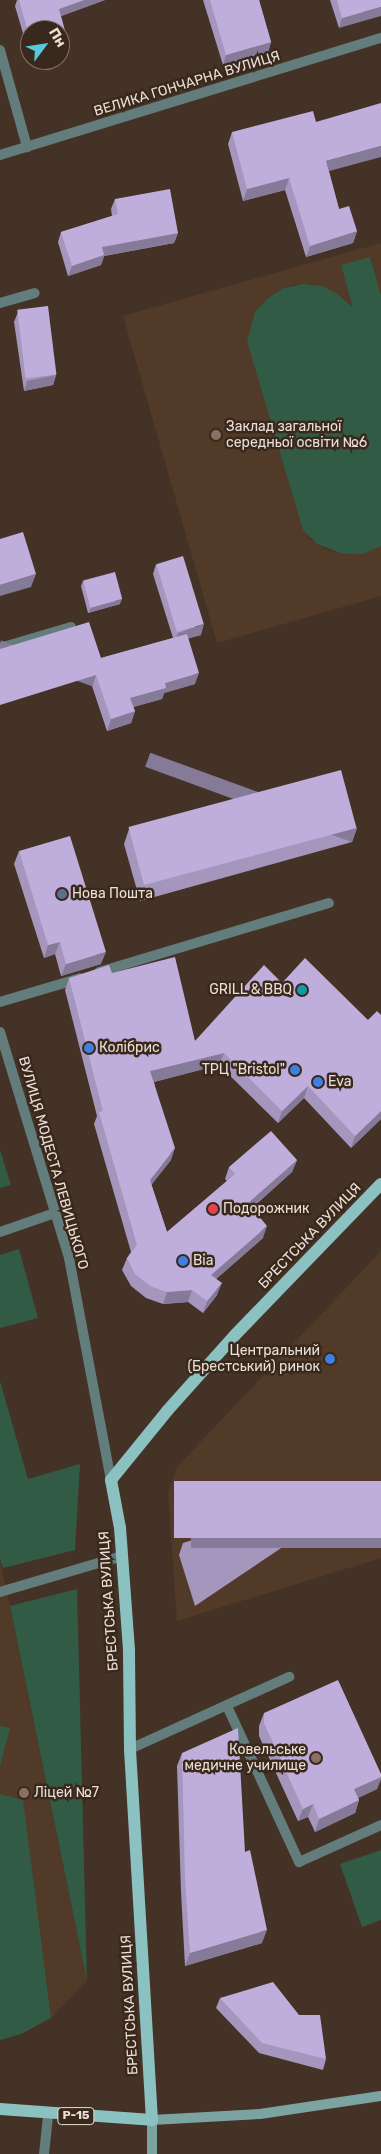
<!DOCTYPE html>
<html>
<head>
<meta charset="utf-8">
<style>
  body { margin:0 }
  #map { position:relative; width:381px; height:2154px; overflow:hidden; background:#443226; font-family:Rubik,sans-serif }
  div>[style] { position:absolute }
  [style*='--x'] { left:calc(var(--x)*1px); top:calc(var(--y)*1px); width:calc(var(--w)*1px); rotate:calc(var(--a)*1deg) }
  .built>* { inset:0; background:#523a29 }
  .green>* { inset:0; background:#315b44 }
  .lane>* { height:10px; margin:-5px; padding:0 5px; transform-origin:5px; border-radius:5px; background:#637c7c }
  .street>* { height:10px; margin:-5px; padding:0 5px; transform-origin:5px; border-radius:5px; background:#637c7c }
  .secondary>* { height:10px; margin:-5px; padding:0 5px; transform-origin:5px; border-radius:5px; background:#7aa3a2 }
  .primary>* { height:12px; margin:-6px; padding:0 6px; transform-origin:6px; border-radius:6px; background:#8bc1c0 }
  .wall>* { inset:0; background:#a496bc }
  .shaded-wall>* { inset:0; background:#867a99; transform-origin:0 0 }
  .building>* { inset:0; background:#bfaedb; transform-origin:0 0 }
  .dots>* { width:14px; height:14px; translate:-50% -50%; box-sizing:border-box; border:2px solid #39281c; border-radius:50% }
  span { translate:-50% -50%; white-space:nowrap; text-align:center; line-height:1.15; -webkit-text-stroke:5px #39281c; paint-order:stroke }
  .shield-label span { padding:1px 4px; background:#39281c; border:1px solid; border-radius:4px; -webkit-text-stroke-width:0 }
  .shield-label { font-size:12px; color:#eaded7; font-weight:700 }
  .street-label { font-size:14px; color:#eaded7 }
  .poi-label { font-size:14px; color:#eaded7 }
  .left { translate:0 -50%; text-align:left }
  .right { translate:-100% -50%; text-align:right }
  .north { position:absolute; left:20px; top:20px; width:50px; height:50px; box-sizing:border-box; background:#39281c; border:1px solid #807167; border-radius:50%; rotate:59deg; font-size:14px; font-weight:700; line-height:20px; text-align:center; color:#eaded7 }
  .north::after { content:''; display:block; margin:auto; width:18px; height:22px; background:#55cadf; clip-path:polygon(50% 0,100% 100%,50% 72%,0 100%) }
</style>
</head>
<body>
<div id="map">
  <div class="built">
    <i style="clip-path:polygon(381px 243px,381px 295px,370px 257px,341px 266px,354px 309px,339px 295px,313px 284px,293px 285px,268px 298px,309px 538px,325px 549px,343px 554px,353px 555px,381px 546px,381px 596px,217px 643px,123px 316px)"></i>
    <i style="clip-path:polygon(381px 1251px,381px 1558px,177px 1621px,168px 1493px,177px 1467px)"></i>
    <i style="clip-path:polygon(0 1559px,87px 1981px,51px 2018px,21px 2034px,0 2040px)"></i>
  </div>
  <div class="green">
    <i style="clip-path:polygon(370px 257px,381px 295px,381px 546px,363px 554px,343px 554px,317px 544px,303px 530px,247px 341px,255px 312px,268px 298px,284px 288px,303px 284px,322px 286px,339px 295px,353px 308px,341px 265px)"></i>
    <i style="clip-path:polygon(0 1150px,11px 1185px,0 1188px)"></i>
    <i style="clip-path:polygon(19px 1249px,38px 1318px,0 1328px,0 1255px)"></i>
    <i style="clip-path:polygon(0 1381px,28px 1479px,80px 1464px,75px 1550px,3px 1568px,0 1559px)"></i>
    <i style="clip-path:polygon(77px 1589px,87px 1981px,10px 1606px)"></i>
    <i style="clip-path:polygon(0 1726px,10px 1728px,0 1766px)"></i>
    <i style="clip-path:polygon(0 1794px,23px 1800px,51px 2018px,21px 2034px,0 2040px)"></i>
    <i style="clip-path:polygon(381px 1850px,381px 1920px,362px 1927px,340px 1864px)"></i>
  </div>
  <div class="lane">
    <i style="--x:0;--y:303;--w:36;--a:-16"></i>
    <i style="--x:0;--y:648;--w:74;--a:-16.5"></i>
    <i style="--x:99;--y:972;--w:240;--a:-16.7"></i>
    <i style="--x:0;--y:1002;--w:84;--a:-16.5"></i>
    <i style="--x:0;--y:1232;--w:58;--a:-19.1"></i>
    <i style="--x:0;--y:1592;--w:127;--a:-16.4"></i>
    <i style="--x:227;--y:1706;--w:172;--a:65.2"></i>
    <i style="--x:299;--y:1862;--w:90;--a:-24.3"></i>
    <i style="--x:130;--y:1749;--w:175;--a:-24.4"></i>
    <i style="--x:44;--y:2154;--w:39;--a:-84"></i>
  </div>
  <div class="street">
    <i style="--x:0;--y:50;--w:101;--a:74.4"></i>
    <i style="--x:0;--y:155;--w:399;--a:-17.1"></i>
    <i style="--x:0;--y:1032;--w:236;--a:73"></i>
    <i style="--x:69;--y:1258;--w:226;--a:79.3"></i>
  </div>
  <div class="secondary">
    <i style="--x:152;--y:2154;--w:34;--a:-90"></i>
    <i style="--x:152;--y:2120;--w:108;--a:-3.2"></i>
    <i style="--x:260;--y:2114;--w:122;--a:-8.5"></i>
  </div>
  <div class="primary">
    <i style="--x:0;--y:2109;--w:152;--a:4.1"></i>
    <i style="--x:152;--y:2120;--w:372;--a:-93.4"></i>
    <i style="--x:130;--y:1749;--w:99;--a:-90.6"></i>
    <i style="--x:129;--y:1650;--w:122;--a:-94.2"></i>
    <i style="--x:120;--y:1528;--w:49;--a:-100.6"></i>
    <i style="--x:111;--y:1480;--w:89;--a:-50.9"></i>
    <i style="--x:167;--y:1411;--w:102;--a:-48.2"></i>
    <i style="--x:235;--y:1335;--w:210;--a:-46"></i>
  </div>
  <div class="wall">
    <i style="clip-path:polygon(17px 0,105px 0,61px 16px,67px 39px,64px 48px,30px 30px,30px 57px,15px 6px)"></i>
    <i style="clip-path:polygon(203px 0,259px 0,271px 42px,268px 52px,223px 65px)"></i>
    <i style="clip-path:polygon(330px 0,381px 0,339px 28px)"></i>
    <i style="clip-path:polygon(232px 132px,329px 171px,339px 209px,357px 231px,353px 243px,306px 257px,285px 190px,243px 201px,228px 144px)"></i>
    <i style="clip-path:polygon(115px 199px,178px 233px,174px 243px,104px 256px,101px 265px,68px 276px,58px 242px,61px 232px,112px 216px,111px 209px)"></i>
    <i style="clip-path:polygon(18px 312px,56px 375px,53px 385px,24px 391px,14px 322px)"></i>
    <i style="clip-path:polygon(156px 564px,201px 635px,188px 638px,195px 684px,164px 693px,162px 699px,133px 707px,135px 711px,131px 723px,107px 731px,92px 686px,101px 658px,173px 638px,153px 574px)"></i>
    <i style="clip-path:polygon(83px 581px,120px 604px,88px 613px,81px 586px)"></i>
    <i style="clip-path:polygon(357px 828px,352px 842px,140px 901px,124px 844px,129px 829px)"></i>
    <i style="clip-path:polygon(19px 851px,101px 964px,61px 976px,55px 954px,44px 958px,14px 864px)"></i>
    <i style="clip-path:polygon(112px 973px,195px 1041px,282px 983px,368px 1020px,381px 1015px,381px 1119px,351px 1148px,304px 1098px,278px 1123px,219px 1065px,154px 1082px,171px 1160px,151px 1184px,167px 1232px,227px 1181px,225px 1179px,229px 1167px,297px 1160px,292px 1172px,252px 1208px,263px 1238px,216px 1279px,217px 1295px,203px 1313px,188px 1302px,163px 1304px,146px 1298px,131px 1286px,122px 1270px,127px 1258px,131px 1252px,94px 1124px,97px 1116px,65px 990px,69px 978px)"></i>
    <i style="clip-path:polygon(381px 1481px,195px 1606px,179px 1555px,183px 1543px)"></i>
    <i style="clip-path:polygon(264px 1713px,381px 1774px,381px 1779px,377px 1789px,358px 1798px,359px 1800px,355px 1813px,315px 1832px,308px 1817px,298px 1821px,259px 1736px,259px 1726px)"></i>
    <i style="clip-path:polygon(182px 1753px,245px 1852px,262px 1943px,185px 1966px,181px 1892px,177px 1766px)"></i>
    <i style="clip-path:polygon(220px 1998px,326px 2059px,323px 2070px,259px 2053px,216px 2008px)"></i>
  </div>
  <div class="shaded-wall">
    <i style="clip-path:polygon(84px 0,105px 0,56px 18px,59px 9px)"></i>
    <i style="clip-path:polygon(381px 7px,381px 16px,339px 28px,342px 18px)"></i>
    <i style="clip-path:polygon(67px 39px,64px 48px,60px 49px,60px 41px)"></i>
    <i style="clip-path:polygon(271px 42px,268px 52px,223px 65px,226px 55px)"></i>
    <i style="clip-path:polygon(381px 146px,381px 157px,322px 173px,326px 161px)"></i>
    <i style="clip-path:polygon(289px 178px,285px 190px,243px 201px,247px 189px)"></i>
    <i style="clip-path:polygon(357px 231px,353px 243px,306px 257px,310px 246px)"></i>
    <i style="clip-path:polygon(178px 233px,174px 243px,104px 256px,101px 265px,68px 276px,72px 266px,102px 247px)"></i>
    <i style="clip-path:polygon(56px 375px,53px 385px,24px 391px,27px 381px)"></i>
    <i style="clip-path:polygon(36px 574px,31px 587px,0 596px,0 585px)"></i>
    <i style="clip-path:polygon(122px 599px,120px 604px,88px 613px,91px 608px)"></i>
    <i style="clip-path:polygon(204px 624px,201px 635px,174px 643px,178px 633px)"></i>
    <i style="clip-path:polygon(199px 673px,195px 684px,164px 693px,162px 699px,126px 709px,130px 698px,165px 683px)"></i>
    <i style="left:96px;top:675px;width:12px;height:101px;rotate:110deg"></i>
    <i style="clip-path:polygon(135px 711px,131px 723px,107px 731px,111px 719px)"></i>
    <i style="left:357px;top:828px;width:15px;height:220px;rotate:110deg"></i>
    <i style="clip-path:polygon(60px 942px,55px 954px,44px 958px,48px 945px)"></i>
    <i style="clip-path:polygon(106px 952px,101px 964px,61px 976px,66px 964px)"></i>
    <i style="clip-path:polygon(224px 1053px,219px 1065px,146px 1084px,150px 1071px)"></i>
    <i style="clip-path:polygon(308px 1086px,304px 1098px,278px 1123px,282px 1111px)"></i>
    <i style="clip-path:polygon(381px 1111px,381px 1119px,351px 1148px,355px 1136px)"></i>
    <i style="clip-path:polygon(175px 1148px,171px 1160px,146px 1192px,150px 1180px)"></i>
    <i style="clip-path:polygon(297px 1160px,292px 1172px,243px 1215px,248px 1203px)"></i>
    <i style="clip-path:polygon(267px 1226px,263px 1238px,207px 1287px,211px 1275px)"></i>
    <i style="clip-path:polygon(222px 1283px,217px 1295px,203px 1313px,207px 1301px)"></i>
    <i style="clip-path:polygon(192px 1290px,188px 1302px,163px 1304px,167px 1292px)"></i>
    <i style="left:381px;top:1538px;width:10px;height:190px;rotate:90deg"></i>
    <i style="clip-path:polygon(381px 1777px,377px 1789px,349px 1802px,354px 1789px)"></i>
    <i style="clip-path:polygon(359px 1800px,355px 1813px,315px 1832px,319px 1819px)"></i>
    <i style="clip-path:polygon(313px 1804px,308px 1817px,298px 1821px,303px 1809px)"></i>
    <i style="clip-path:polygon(267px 1930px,262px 1943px,185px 1966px,190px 1953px)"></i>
  </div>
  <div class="building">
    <i style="clip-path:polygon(19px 0,84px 0,59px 9px,67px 39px,60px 41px,60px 30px,30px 30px,30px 39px)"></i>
    <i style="clip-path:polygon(210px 0,259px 0,271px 42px,226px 55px)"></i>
    <i style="clip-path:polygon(337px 0,381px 0,381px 7px,342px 18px)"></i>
    <i style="clip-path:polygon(381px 103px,381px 146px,326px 161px,339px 209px,349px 206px,357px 231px,310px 246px,289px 178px,247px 189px,232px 132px,313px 111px,316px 122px)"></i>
    <i style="clip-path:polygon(170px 189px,178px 233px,102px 247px,104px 255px,72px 266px,61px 232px,118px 214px,115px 199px)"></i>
    <i style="left:48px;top:306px;width:69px;height:31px;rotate:83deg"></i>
    <i style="clip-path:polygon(23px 532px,36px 574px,0 585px,0 539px)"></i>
    <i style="left:183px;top:556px;width:71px;height:28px;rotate:73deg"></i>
    <i style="left:115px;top:572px;width:28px;height:33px;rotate:75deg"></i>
    <i style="clip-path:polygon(89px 622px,101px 658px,187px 634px,199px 673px,165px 683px,166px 688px,130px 698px,135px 711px,111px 719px,96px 675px,0 705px,0 649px)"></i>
    <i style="left:341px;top:770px;width:60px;height:220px;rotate:75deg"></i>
    <i style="clip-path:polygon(70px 836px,106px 952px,66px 964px,60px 942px,48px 945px,19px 851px)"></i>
    <i style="clip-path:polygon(175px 957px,195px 1041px,264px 965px,282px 983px,305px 958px,368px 1020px,377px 1011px,381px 1015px,381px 1111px,355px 1136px,308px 1086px,282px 1111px,224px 1053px,150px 1071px,175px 1148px,150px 1180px,167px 1232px,235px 1174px,229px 1167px,271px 1131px,297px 1160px,248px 1203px,267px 1226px,211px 1275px,222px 1283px,207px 1301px,192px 1290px,167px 1292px,150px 1286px,135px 1274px,127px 1258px,137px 1245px,99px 1112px,103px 1111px,69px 978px,109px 965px,112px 973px)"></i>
    <i style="left:381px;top:1481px;width:57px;height:207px;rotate:90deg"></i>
    <i style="clip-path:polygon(338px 1680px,381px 1774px,381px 1777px,354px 1789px,359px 1800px,319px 1819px,313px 1804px,303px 1809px,264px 1723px,264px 1713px)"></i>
    <i style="clip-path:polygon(238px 1728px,245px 1852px,250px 1850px,267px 1930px,190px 1953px,185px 1879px,182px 1753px)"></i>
    <i style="clip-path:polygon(273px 1982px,299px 2015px,320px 2015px,326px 2059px,262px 2043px,220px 1998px)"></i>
  </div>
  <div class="dots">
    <i style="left:216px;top:435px;background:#8d6e63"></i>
    <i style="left:62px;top:894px;background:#5c6f8a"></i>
    <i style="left:302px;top:990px;background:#0f9aa8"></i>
    <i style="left:89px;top:1048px;background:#3f7fe0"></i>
    <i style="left:295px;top:1070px;background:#3f7fe0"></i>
    <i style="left:318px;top:1082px;background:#3f7fe0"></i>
    <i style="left:213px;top:1209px;background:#e0444e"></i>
    <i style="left:183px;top:1261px;background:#3f7fe0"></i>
    <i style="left:330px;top:1359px;background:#3f7fe0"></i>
    <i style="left:316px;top:1758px;background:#8d6e63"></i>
    <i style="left:24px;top:1793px;background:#8d6e63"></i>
  </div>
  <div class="shield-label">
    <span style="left:76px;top:2116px">Р-15</span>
  </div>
  <div class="street-label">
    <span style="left:187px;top:84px;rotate:-17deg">ВЕЛИКА ГОНЧАРНА ВУЛИЦЯ</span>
    <span style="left:53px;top:1163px;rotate:74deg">ВУЛИЦЯ МОДЕСТА ЛЕВИЦЬКОГО</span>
    <span style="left:310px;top:1236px;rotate:-46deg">БРЕСТСЬКА ВУЛИЦЯ</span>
    <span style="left:109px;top:1601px;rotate:-94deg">БРЕСТСЬКА ВУЛИЦЯ</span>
    <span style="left:130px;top:2005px;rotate:-93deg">БРЕСТСЬКА ВУЛИЦЯ</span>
  </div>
  <div class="poi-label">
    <span class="left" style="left:226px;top:435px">Заклад загальної<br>середньої освіти №6</span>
    <span class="left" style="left:72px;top:894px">Нова Пошта</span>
    <span class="right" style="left:292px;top:990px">GRILL &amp; BBQ</span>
    <span class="left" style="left:99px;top:1048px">Колібрис</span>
    <span class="right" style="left:285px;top:1070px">ТРЦ "Bristol"</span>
    <span class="left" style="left:328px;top:1082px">Eva</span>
    <span class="left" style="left:223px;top:1209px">Подорожник</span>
    <span class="left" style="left:193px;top:1261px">Віа</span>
    <span class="right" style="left:320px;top:1359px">Центральний<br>(Брестський) ринок</span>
    <span class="right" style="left:306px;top:1758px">Ковельське<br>медичне училище</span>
    <span class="left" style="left:34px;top:1793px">Ліцей №7</span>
  </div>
  <div class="north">Пн</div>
</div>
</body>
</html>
